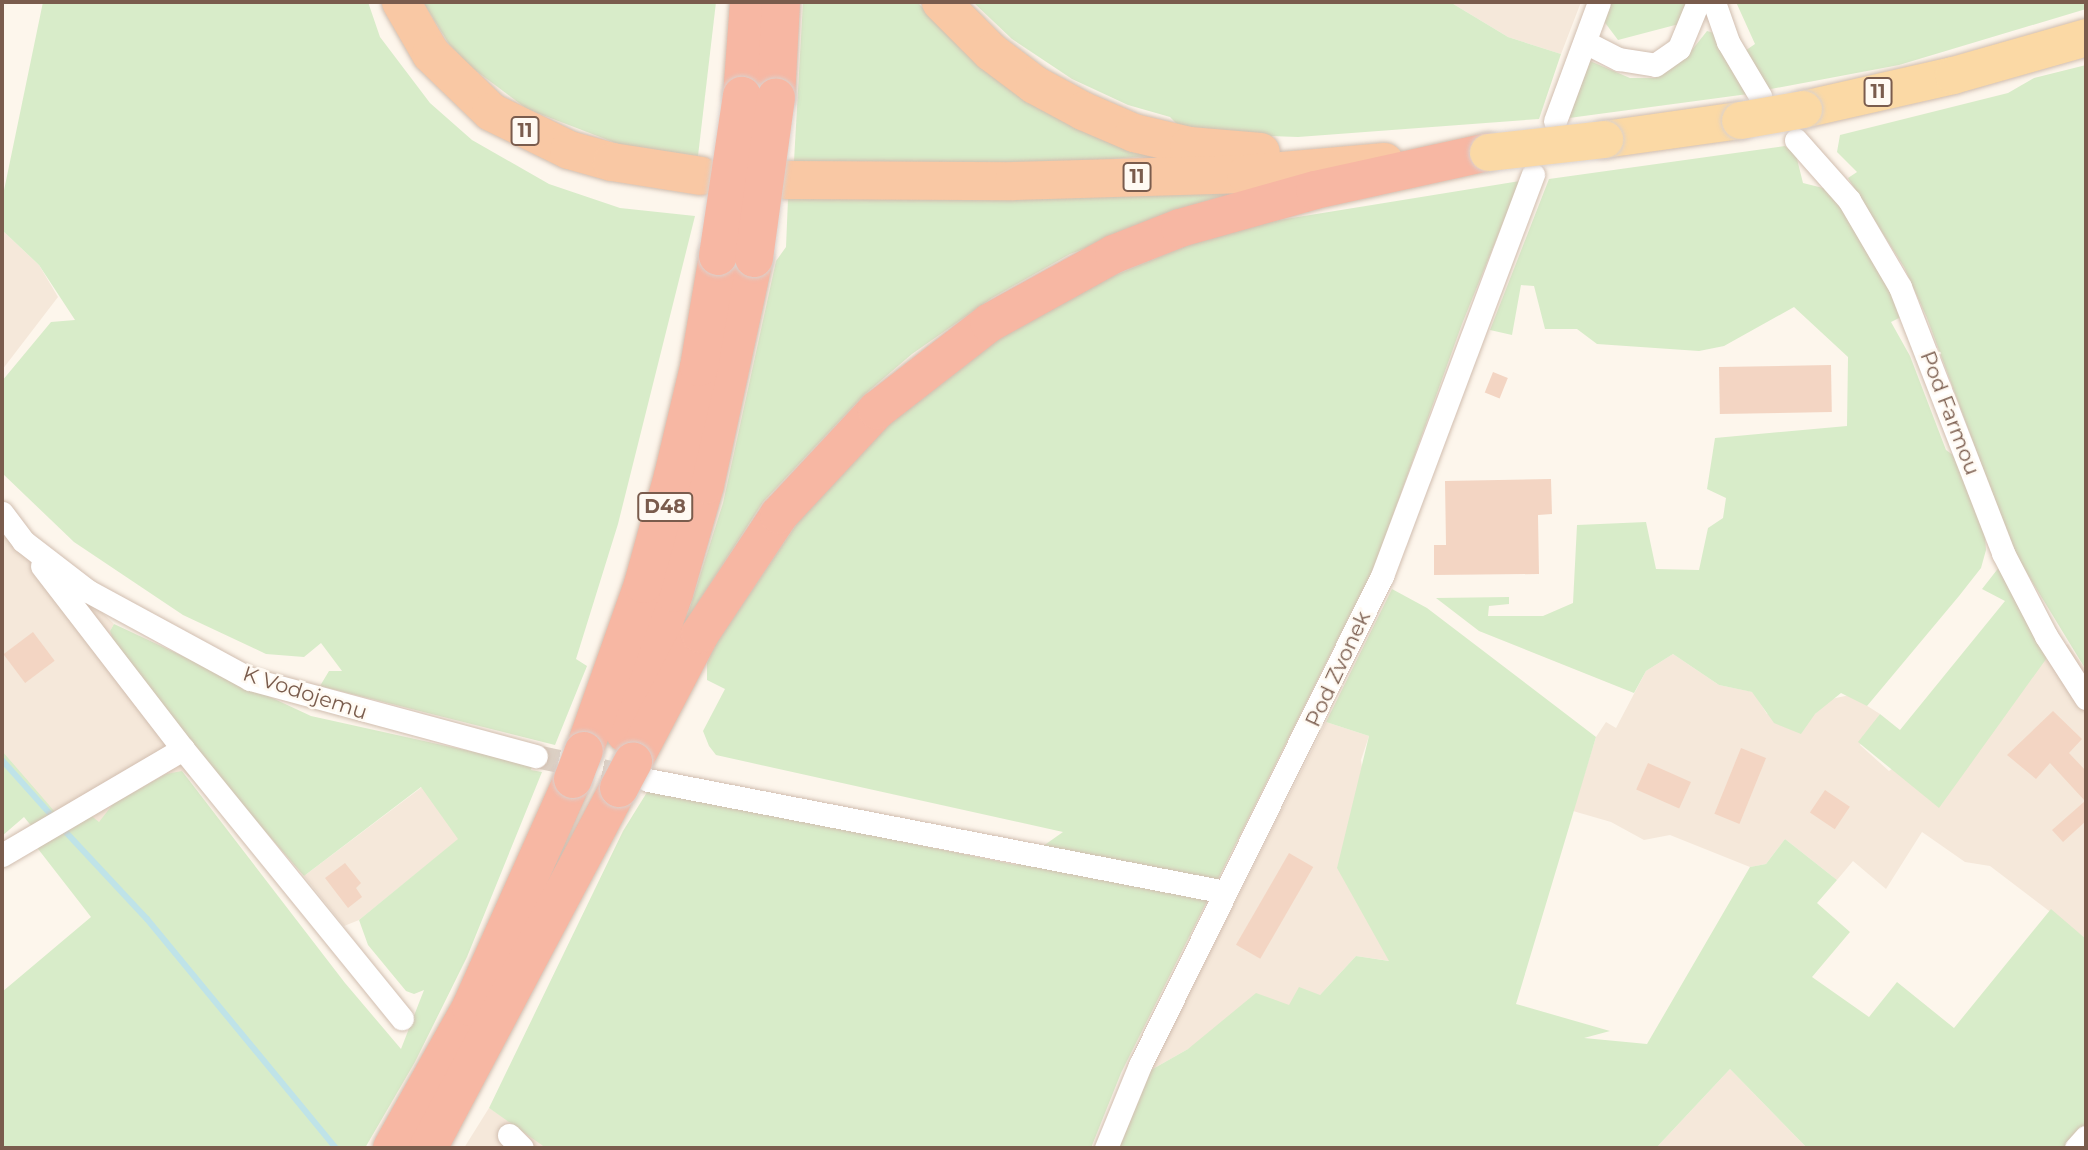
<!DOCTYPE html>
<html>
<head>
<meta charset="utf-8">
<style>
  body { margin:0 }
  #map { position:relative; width:2088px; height:1150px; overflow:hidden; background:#fdf6ec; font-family:Montserrat,sans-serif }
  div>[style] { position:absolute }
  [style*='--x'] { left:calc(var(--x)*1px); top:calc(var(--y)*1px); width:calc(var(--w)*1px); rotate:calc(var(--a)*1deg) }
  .residential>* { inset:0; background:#f5e8da }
  .green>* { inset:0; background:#d8ecc9 }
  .stream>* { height:6px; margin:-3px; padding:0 3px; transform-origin:3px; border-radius:3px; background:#bfe3e8 }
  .building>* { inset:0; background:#f3d5c3; transform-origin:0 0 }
  .minor-tunnel>* { height:23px; margin-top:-11.5px; transform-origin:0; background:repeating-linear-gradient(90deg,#dcd0c4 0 23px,transparent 0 34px) }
  .roads { filter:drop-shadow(0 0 2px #d1beb0) drop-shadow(0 0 2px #d1beb0) }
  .minor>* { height:23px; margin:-11.5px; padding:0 11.5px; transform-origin:11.5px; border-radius:11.5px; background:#fff }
  .primary>* { height:37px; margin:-18.5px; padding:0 18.5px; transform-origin:18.5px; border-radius:18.5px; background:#fbd9a5 }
  .trunk>* { height:38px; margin:-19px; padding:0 19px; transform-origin:19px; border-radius:19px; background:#f9c8a4 }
  .motorway>* { height:38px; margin:-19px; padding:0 19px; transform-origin:19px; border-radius:19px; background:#f7b7a3 }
  .bridges { filter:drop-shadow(0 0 2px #dad1cd) drop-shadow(0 0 2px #dad1cd) }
  .primary-bridge>* { height:37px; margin:-18.5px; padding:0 18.5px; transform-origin:18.5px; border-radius:18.5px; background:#fbd9a5 }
  .motorway-bridge>* { height:38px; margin:-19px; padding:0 19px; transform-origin:19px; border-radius:19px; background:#f7b7a3 }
  span { translate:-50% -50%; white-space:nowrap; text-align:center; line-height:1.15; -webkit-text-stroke:5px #fffaf3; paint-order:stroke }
  .shield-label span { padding:2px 5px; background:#fffaf3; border:2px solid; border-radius:5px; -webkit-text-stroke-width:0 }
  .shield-label { font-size:19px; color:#7a5c4d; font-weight:700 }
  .street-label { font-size:21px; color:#7a5c4d }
  .frame { position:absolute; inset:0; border:4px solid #7a5c4d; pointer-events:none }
</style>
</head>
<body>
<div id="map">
  <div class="residential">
    <i style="clip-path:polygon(1450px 2px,1581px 2px,1561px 54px,1508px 37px)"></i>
    <i style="clip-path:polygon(2px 230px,39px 265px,58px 297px,2px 370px)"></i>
    <i style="clip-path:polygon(2px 515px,114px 624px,110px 631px,210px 768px,189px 777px,182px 771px,99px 822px,56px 813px,11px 764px,2px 751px)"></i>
    <i style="clip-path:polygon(2068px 644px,2086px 670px,2086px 939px,1990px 866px,1965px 862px,1922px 832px,1886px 889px,1853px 861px,1837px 880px,1785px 839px,1766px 864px,1750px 867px,1670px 835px,1644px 840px,1611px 822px,1573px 811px,1596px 737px,1606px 722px,1616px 728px,1646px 671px,1673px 654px,1719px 685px,1753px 692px,1767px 714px,1815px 714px,1831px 699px,1850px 695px,1880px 714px,1860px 745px,1889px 771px)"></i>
    <i style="clip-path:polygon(1326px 722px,1369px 736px,1361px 760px,1390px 961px,1356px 956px,1320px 995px,1188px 1049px,1151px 1070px)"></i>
    <i style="clip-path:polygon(422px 787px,459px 839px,359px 920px,344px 926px,304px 876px)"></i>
    <i style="clip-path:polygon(1730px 1069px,1807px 1148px,1656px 1148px)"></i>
    <i style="clip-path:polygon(489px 1108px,536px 1139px,546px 1148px,464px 1148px)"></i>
  </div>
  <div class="green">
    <i style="clip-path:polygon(43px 2px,368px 2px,380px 37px,430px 103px,472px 140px,549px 184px,620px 208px,695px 216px,618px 524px,576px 659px,587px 666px,555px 745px,320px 686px,329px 671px,342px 671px,321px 643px,304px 657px,266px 654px,183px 615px,74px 542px,2px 473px,2px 381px,51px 322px,75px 320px,39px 265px,2px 230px,2px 200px)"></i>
    <i style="clip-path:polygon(423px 2px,716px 2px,698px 156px,621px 145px,527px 109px,471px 67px,449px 44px)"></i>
    <i style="clip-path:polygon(803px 2px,917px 2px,991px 74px,1150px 156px,1059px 163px,794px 161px)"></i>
    <i style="clip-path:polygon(973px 2px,1450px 2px,1508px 37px,1561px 54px,1539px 119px,1298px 137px,1242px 135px,1181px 128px,1170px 117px,1128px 105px,1072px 79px,1012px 39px)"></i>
    <i style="clip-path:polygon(1608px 2px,1688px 2px,1679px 24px,1618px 40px,1603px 20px)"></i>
    <i style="clip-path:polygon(1736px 2px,2086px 2px,2086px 9px,1899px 65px,1766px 90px,1742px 53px,1755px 44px)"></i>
    <i style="clip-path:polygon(1707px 31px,1714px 33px,1748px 94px,1569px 118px,1590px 61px,1630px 78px,1655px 78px,1688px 55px)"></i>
    <i style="clip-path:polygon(2086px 65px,2086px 670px,2014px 552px,1927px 318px,1904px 267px,1848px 178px,1857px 172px,1837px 152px,1840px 135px,2008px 93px,2034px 78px)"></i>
    <i style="clip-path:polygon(1785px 146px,1796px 155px,1803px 183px,1831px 190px,1857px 226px,1903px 316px,1891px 322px,1910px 356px,1946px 450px,1953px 455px,1984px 523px,1986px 550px,1981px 568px,1959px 596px,1867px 706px,1841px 693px,1815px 714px,1801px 734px,1774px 723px,1752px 692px,1719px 685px,1673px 654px,1646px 671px,1634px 693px,1479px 631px,1436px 598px,1509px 597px,1509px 604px,1489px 606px,1488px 616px,1543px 616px,1573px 603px,1577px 525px,1646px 522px,1656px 569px,1699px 570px,1708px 528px,1723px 518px,1726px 498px,1707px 489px,1715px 438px,1847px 426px,1848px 357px,1794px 307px,1724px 346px,1699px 351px,1597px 344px,1577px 329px,1545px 329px,1534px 286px,1521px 285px,1512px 335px,1490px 330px,1549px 179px)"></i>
    <i style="clip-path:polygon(1520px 181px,1462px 324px,1375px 565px,1121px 1073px,1091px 1148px,546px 1148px,489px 1108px,623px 831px,649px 789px,1016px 865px,1063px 832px,716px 755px,709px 746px,703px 731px,725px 689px,707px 680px,707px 663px,715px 645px,800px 519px,887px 425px,997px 339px,1108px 278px,1193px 243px,1242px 226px)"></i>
    <i style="clip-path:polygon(1237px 192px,1070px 254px,992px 298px,912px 354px,864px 395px,763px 502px,685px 623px,723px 503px,776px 261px,786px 247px,788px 199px)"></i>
    <i style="clip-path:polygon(2000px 566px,2049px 655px,1939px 808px,1858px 742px,1880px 714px,1900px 730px,2005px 601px,1982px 589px)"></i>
    <i style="clip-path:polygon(1392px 589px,1427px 608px,1596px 737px,1516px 1004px,1610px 1031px,1584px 1038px,1647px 1044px,1750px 867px,1766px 864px,1785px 839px,1837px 880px,1817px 903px,1850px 932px,1812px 977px,1869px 1017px,1897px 982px,1954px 1028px,2051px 909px,2086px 939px,2086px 1124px,2064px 1148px,1807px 1148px,1730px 1069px,1656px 1148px,1111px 1148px,1151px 1070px,1188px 1049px,1256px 993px,1289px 1005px,1299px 987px,1320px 995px,1356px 956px,1389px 961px,1337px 868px,1369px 736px,1326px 722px)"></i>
    <i style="clip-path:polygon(114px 624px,311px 716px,532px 765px,531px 770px,542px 772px,467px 957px,415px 1062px,365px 1148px,2px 1148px,2px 992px,91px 917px,35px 845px,89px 814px,99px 822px,113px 804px,166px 774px,182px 771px,345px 983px,401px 1049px,424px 990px,414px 994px,406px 991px,368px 945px,359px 920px,458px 839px,421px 787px,304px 876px,210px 768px,115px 645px,110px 631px)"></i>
    <i style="clip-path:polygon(2px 751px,56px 813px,33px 828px,24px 817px,2px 836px)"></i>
  </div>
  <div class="stream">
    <i style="--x:2;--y:760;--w:75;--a:48.2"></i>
    <i style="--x:62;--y:828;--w:125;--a:47"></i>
    <i style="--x:147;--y:919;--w:297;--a:50.5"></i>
  </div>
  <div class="building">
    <i style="left:1831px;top:365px;width:47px;height:112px;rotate:89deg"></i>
    <i style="left:1493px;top:372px;width:16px;height:22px;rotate:22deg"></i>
    <i style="clip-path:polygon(1551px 479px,1552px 514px,1538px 515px,1539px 574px,1434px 575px,1434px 545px,1446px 545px,1445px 481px)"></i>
    <i style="left:33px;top:632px;width:36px;height:37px;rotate:53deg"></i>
    <i style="clip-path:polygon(2053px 711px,2082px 739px,2069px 753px,2086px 771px,2086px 821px,2063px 842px,2052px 830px,2085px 801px,2050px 763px,2036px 779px,2007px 755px)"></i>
    <i style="left:1741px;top:748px;width:27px;height:71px;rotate:22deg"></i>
    <i style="left:1648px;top:763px;width:47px;height:29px;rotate:24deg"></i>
    <i style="left:1825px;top:790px;width:30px;height:27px;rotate:34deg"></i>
    <i style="left:1289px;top:853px;width:28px;height:106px;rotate:30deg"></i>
    <i style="clip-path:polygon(345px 863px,361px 883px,356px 888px,362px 897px,348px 908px,325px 878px)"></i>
  </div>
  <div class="minor-tunnel">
    <i style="--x:536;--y:756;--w:101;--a:12"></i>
  </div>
  <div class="roads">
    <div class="minor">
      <i style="--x:1714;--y:2;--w:42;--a:70.7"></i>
      <i style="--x:1728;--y:42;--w:63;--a:59.3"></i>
      <i style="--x:1585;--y:42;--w:38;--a:27"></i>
      <i style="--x:1619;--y:59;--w:36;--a:9"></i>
      <i style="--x:1655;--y:65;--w:29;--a:-35"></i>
      <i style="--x:1679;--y:48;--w:50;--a:-67.6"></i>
      <i style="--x:1555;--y:121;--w:127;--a:-69.7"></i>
      <i style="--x:1796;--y:140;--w:80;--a:48.5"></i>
      <i style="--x:1849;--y:200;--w:101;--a:59.6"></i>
      <i style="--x:1900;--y:287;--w:285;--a:68.8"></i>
      <i style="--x:2003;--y:553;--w:93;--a:62.6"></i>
      <i style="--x:2046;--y:636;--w:74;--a:57.2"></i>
      <i style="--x:2;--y:513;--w:35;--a:53"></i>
      <i style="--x:23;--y:541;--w:82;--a:37.6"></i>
      <i style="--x:88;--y:591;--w:184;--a:28.5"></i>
      <i style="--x:250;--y:679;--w:296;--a:15.1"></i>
      <i style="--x:183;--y:749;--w:347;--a:50.9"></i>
      <i style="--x:648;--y:780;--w:588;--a:10.98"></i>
      <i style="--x:2;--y:855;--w:210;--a:-30.4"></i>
      <i style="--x:183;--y:749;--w:231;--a:-127.6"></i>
      <i style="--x:509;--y:1135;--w:18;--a:45"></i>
      <i style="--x:1106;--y:1148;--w:90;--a:-67.7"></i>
      <i style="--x:1140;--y:1065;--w:546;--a:-63.67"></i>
      <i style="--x:1382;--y:576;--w:429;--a:-69.4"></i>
      <i style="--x:2076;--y:1148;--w:15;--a:-48"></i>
    </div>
    <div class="primary">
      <i style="--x:1803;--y:109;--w:154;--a:-12.8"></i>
      <i style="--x:1953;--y:75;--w:138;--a:-15.9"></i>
      <i style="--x:1604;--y:139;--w:137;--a:-8"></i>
    </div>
    <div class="trunk">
      <i style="--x:401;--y:2;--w:60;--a:60"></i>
      <i style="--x:431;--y:54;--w:83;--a:44"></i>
      <i style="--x:491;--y:112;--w:87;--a:26"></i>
      <i style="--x:569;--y:150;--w:45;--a:15.6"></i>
      <i style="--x:612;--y:162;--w:90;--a:8.9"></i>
      <i style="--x:941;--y:2;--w:71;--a:45"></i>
      <i style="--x:991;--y:52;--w:55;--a:36.9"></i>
      <i style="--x:1035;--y:85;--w:55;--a:28.4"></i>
      <i style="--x:1083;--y:111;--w:56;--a:23.3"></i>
      <i style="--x:1134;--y:133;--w:57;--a:13.3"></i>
      <i style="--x:1189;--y:146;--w:72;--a:4.8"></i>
      <i style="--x:785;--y:180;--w:229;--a:0.3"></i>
      <i style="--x:1014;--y:181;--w:232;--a:-1.7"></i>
      <i style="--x:1246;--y:174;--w:139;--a:-5"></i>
    </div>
    <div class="motorway">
      <i style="--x:742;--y:96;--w:94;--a:-85.7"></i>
      <i style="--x:776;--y:97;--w:95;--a:-87"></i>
      <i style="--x:625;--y:733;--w:148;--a:-70.7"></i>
      <i style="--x:674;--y:593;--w:112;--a:-74"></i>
      <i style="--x:705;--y:485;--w:232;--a:-77.8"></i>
      <i style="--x:584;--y:751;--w:177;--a:-70.5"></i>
      <i style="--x:643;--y:584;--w:112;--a:-74.5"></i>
      <i style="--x:673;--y:476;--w:112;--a:-76.6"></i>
      <i style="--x:699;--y:367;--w:113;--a:-80.3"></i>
      <i style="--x:633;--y:762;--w:144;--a:-62.4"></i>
      <i style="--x:700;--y:634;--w:143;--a:-56.4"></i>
      <i style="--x:779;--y:515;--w:144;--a:-47"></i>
      <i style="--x:877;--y:410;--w:142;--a:-37.8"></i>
      <i style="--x:989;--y:323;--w:143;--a:-28.9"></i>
      <i style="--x:1114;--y:254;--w:71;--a:-21.5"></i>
      <i style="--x:1180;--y:228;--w:140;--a:-15.7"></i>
      <i style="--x:1315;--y:190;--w:177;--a:-12.4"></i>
      <i style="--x:392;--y:1148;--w:162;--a:-60.7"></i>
      <i style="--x:471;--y:1007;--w:250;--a:-65.9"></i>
      <i style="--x:428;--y:1148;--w:408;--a:-62.1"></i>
    </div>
  </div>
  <div class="bridges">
    <div class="primary-bridge">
      <i style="--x:1740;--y:120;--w:64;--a:-9.9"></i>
      <i style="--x:1488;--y:152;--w:117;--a:-6.4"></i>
    </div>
    <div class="motorway-bridge">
      <i style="--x:718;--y:256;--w:162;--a:-81.5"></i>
      <i style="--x:754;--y:258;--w:162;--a:-82.2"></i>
      <i style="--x:573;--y:779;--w:30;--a:-69"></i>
      <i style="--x:619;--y:788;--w:30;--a:-62"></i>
    </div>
  </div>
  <div class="shield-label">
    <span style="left:1878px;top:92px">11</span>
    <span style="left:525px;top:131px">11</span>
    <span style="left:1137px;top:177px">11</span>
    <span style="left:665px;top:507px">D48</span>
  </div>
  <div class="street-label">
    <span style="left:1950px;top:413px;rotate:69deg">Pod Farmou</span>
    <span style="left:1338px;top:669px;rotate:-65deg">Pod Zvonek</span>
    <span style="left:305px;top:693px;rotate:18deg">K Vodojemu</span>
  </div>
  <div class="frame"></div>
</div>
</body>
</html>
